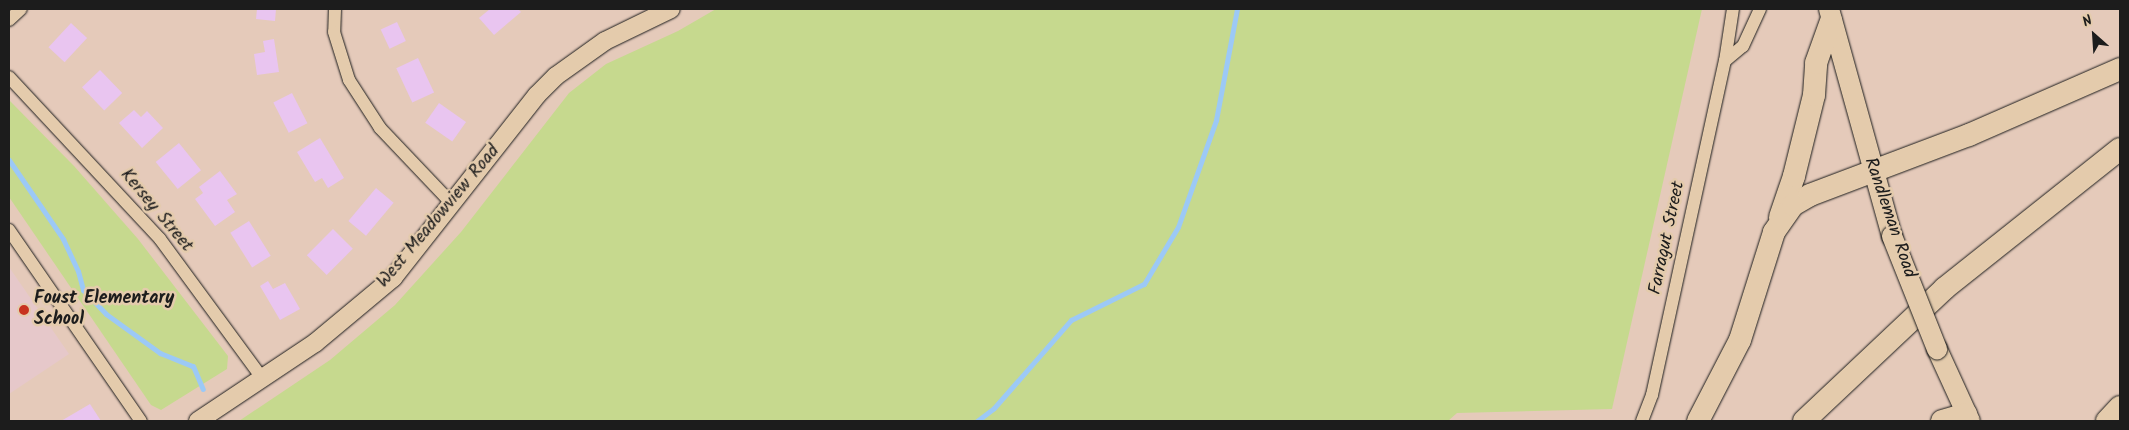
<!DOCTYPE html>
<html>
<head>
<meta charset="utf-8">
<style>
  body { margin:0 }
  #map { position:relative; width:2129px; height:430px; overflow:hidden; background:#e5caba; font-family:Kalam,sans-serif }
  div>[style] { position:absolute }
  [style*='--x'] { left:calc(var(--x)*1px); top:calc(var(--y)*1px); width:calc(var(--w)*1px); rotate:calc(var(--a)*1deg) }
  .built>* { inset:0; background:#e6c8ca }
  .green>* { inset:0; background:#c6d98e }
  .stream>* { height:5px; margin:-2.5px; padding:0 2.5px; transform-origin:2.5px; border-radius:2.5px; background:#9cc9f6 }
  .building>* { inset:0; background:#e9c5f0; transform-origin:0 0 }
  .roads { filter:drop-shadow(0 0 1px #1c1c1c) drop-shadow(0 0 1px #1c1c1c) }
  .street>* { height:12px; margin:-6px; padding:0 6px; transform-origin:6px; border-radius:6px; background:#e4cbac }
  .secondary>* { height:18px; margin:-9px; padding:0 9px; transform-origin:9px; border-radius:9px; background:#e4cbac }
  .primary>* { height:20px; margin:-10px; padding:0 10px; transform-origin:10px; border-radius:10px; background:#e4cbac }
  .highway>* { height:22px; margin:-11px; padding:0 11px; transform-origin:11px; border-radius:11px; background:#e4cbac }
  .bridges { filter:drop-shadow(0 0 1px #1c1c1c) drop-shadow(0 0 1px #1c1c1c) }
  .primary-bridge>* { height:20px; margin:-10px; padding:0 10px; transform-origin:10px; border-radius:10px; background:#e4cbac }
  .dots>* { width:14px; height:14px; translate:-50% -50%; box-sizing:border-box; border:2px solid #e4cbac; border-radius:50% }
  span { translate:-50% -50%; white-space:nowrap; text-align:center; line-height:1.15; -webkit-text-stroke:5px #e4cbac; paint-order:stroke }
  .street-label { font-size:18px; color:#1c1c1c }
  .poi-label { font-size:18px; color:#1c1c1c; font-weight:700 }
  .left { translate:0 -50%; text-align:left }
  .frame { position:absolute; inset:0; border:10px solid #1c1c1c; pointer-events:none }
  .north { position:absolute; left:2069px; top:10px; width:50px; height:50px; -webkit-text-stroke:4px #e4cbac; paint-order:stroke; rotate:334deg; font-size:14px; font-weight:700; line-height:20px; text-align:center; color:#1c1c1c }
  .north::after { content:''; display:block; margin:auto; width:18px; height:22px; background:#1c1c1c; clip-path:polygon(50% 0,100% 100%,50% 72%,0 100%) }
</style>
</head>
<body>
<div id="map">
  <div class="built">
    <i style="clip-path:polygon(9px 267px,69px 354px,9px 394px)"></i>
  </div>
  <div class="green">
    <i style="clip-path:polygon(716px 9px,1702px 9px,1612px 409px,1457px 413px,1448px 421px,239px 421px,330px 360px,395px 305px,461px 232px,569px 93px,606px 64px,678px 31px)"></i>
    <i style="clip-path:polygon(9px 100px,74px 166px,138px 239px,228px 356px,227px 369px,161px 410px,151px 405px,9px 197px)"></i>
  </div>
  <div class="stream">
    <i style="--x:9;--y:160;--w:96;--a:55.6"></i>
    <i style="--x:63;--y:239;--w:35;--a:65"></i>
    <i style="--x:78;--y:271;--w:20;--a:75"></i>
    <i style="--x:83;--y:290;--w:33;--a:46"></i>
    <i style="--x:106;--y:314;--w:67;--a:35.8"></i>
    <i style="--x:160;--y:353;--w:35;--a:22"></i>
    <i style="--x:193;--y:366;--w:25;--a:67"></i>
    <i style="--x:977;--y:421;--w:21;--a:-37"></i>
    <i style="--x:994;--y:408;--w:117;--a:-48.8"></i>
    <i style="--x:1071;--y:320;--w:81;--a:-26.3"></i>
    <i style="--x:1144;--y:284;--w:66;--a:-59.2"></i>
    <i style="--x:1178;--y:227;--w:114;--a:-70.4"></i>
    <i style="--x:1216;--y:120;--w:113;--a:-79.3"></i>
  </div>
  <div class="building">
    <i style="clip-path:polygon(257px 9px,276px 9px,275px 21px,256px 19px)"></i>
    <i style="clip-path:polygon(490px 9px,518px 9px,521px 12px,494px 35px,479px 18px)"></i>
    <i style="left:397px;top:22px;width:21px;height:18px;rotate:65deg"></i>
    <i style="left:71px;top:23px;width:22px;height:33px;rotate:43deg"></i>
    <i style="clip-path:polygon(274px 39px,279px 72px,257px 75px,254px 54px,265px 52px,263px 41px)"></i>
    <i style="left:418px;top:58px;width:38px;height:24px;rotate:65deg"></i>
    <i style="left:100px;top:70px;width:32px;height:25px;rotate:46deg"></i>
    <i style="left:292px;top:93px;width:34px;height:21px;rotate:63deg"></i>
    <i style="left:439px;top:103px;width:33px;height:24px;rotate:35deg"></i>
    <i style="clip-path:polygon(134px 110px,141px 117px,147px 111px,163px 128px,142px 148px,119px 123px)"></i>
    <i style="clip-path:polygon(320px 138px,344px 178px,328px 188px,322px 178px,315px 182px,297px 152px)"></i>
    <i style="left:179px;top:143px;width:35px;height:30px;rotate:51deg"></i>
    <i style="clip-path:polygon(220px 171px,237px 194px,227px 200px,235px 212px,215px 226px,195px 199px,203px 193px,199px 187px)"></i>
    <i style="left:376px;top:188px;width:23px;height:43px;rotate:40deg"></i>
    <i style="left:249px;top:221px;width:41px;height:22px;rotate:58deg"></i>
    <i style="left:333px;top:229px;width:28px;height:37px;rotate:45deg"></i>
    <i style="clip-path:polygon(268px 281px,273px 289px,285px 283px,300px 309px,280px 320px,260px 286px)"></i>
    <i style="clip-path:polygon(90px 404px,101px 421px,61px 421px)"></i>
  </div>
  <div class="roads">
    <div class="street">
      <i style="--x:335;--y:9;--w:23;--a:92"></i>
      <i style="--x:334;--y:32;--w:50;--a:72.6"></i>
      <i style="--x:349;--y:80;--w:57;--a:57.1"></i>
      <i style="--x:380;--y:128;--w:106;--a:46.5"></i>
      <i style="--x:9;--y:20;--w:16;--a:-43"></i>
      <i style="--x:1725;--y:61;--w:23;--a:-40"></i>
      <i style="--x:1743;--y:46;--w:41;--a:-65.3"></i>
      <i style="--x:9;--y:77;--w:221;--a:47"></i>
      <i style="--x:160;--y:239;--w:172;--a:53.7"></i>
      <i style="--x:9;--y:230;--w:232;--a:55.4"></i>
      <i style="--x:1642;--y:421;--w:28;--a:-69"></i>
      <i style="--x:1652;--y:395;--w:342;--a:-77.7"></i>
      <i style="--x:1725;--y:61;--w:53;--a:-81.3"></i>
    </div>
    <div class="secondary">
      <i style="--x:198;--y:421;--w:141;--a:-33.7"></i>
      <i style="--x:315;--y:343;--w:102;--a:-39.8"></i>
      <i style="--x:393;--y:278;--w:233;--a:-51.8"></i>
      <i style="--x:537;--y:95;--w:27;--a:-45"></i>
      <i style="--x:556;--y:76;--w:60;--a:-35.5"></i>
      <i style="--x:605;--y:41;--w:73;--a:-25.9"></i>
    </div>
    <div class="primary">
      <i style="--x:1829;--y:9;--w:236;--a:74.5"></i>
      <i style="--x:1937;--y:349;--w:79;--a:65.4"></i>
    </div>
    <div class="highway">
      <i style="--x:1780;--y:217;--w:43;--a:-71.1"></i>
      <i style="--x:1794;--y:176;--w:83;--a:-76.1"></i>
      <i style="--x:1814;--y:95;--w:32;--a:-86"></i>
      <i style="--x:1816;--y:63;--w:45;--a:-70.3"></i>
      <i style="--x:1698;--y:421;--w:91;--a:-62.6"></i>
      <i style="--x:1740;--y:340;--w:113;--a:-72.5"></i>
      <i style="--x:1774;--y:232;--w:33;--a:-55"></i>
      <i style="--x:1793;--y:205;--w:20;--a:-30"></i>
      <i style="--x:1810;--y:195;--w:170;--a:-20.7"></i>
      <i style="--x:1969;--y:135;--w:165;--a:-23.6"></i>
      <i style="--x:1804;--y:421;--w:194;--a:-43.3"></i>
      <i style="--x:1945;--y:288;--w:223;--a:-38.5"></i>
      <i style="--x:1942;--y:421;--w:25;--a:-16"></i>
      <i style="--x:2107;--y:421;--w:19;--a:-47"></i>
    </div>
  </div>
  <div class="bridges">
    <div class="primary-bridge">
      <i style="--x:1892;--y:236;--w:122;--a:68.3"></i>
    </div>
  </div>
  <div class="dots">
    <i style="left:24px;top:310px;background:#c8321e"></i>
  </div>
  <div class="street-label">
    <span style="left:156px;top:211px;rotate:50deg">Kersey Street</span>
    <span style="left:439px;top:217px;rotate:-50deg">West Meadowview Road</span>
    <span style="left:1889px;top:218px;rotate:71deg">Randleman Road</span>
    <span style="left:1668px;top:238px;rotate:-78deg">Farragut Street</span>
  </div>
  <div class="poi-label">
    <span class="left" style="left:34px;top:310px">Foust Elementary<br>School</span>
  </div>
  <div class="frame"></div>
  <div class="north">N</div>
</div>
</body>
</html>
